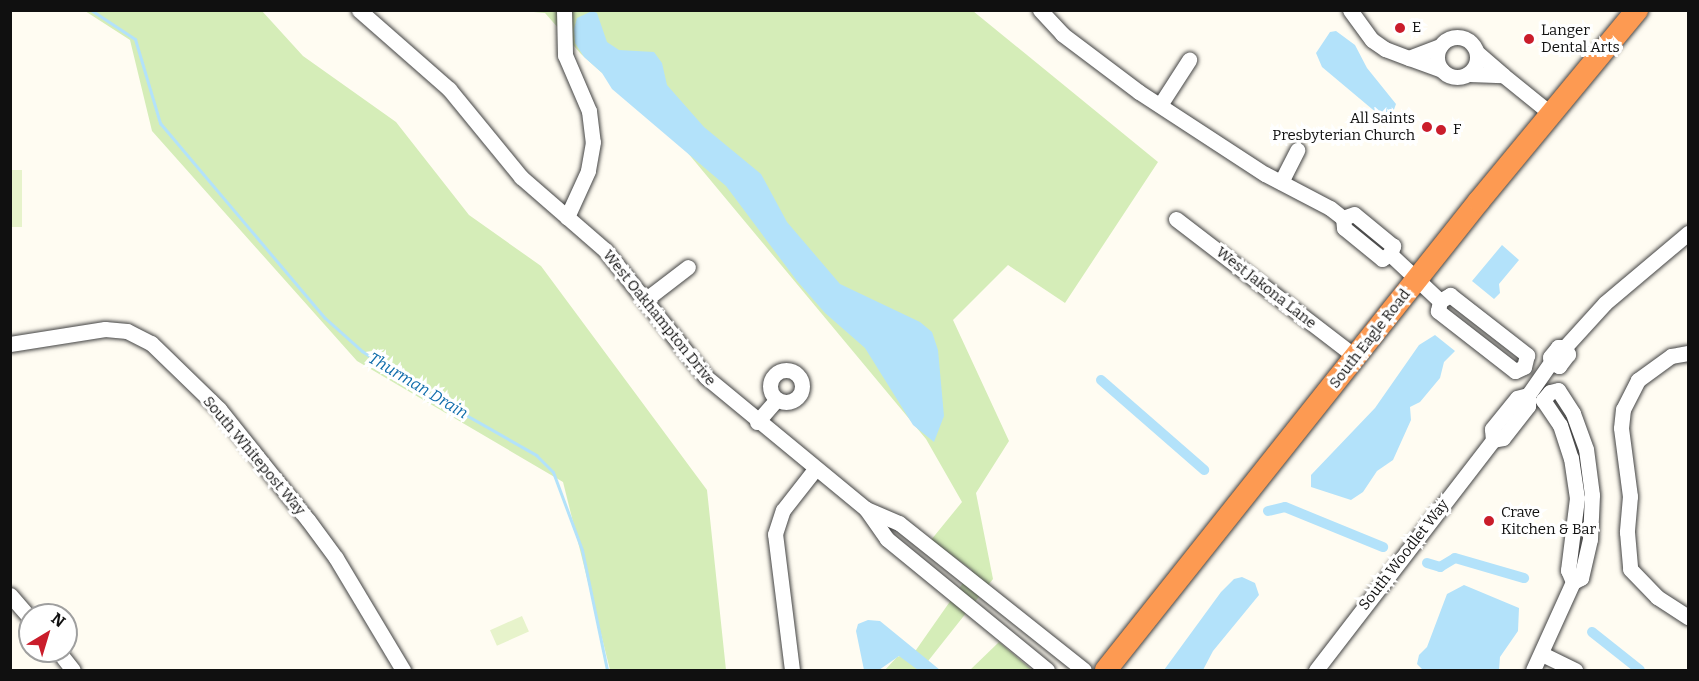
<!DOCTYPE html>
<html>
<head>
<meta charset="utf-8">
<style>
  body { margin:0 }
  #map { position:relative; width:1699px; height:681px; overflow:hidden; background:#fffcf2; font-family:Bitter,serif }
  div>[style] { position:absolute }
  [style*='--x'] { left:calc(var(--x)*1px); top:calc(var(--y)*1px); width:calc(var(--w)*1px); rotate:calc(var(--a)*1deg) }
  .green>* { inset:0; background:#d5edb8 }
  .pitch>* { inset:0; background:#e7f3cb; transform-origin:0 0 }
  .water>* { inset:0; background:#b3e2fa }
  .stream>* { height:3px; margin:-1.5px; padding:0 1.5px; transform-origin:1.5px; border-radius:1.5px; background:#b3e2fa }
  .canal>* { height:10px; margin:-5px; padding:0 5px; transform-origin:5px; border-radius:5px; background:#b3e2fa }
  .roads { filter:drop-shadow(0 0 2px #434343) drop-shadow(0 0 2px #434343) }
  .minor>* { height:15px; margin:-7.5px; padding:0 7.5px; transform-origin:7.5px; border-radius:7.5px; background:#fff }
  .minor>.ring { margin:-7.5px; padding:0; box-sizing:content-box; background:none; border:15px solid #fff; border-radius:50% }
  .highway>* { height:22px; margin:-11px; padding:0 11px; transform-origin:11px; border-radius:11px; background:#fd9a52 }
  .dots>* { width:16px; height:16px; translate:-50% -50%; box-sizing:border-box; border:3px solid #fff; border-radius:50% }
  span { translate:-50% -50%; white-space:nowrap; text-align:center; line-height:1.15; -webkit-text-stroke:6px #fff; paint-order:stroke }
  .poi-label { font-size:15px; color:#101010 }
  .left { translate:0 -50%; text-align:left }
  .right { translate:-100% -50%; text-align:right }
  .street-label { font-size:15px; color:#101010 }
  .water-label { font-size:16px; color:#0f6cab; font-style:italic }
  .frame { position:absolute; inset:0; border:12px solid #101010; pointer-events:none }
  .north { position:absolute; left:18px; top:603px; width:60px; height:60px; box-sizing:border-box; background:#fff; border:2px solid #9f9f9f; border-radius:50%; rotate:38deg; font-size:16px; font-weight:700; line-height:24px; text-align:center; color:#101010 }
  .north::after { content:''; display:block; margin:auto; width:21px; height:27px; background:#ca1d2b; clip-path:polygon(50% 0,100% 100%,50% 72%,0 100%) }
</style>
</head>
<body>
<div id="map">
  <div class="green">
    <i style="clip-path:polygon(85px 11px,262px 11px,303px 56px,396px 122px,469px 215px,541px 266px,707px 490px,726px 670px,610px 670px,563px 482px,357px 361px,152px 131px,130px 40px)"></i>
    <i style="clip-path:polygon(522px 11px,973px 11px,1158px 162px,1065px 303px,1008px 265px,953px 320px,1009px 441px,976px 493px,993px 579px,921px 670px,885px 670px,897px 657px,916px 650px,972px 570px,931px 540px,962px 502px,926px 439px,677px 140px,581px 54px,545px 13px)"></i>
    <i style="clip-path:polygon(999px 642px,1032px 670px,970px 670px)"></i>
  </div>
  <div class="pitch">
    <i style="left:11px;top:170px;width:11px;height:57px"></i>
    <i style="left:522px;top:616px;width:17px;height:35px;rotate:66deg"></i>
  </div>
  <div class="water">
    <i style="clip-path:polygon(592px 11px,597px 13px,607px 42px,619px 50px,654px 52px,662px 63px,667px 85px,704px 127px,761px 174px,787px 222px,840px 284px,920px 322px,932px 332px,938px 350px,944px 416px,934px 442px,913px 425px,865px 348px,825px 313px,797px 281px,726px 186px,612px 89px,602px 73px,584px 57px,575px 43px,574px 29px,577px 18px)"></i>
    <i style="clip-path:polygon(1336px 31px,1355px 45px,1367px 68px,1396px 104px,1392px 115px,1378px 114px,1322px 67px,1316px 53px,1330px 32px)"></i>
    <i style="clip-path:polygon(1502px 245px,1519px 260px,1499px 284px,1500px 293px,1494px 299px,1472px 281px)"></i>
    <i style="clip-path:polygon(1435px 335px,1455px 351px,1444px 362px,1440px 378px,1420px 402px,1410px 407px,1411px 420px,1393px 460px,1377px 471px,1363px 492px,1351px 500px,1311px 487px,1311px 475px,1375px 408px,1419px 345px)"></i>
    <i style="clip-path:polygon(1242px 577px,1255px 583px,1259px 595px,1213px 651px,1203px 670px,1164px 670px,1221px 592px,1234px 579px)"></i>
    <i style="clip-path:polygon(1464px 585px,1519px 608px,1518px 631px,1500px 657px,1499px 670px,1423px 670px,1417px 664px,1419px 655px,1427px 647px,1447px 594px)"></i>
    <i style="clip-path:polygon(868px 620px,880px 621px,940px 670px,918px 670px,899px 656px,879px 670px,864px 670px,856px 631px,858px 624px)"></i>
  </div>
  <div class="stream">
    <i style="--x:91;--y:10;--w:53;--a:33.4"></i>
    <i style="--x:135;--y:39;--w:88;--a:73.4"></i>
    <i style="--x:160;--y:123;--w:255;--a:49.8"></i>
    <i style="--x:325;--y:318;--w:50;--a:41.7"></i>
    <i style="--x:362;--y:351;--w:53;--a:34.3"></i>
    <i style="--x:406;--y:381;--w:150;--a:29.6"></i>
    <i style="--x:536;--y:455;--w:24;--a:45"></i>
    <i style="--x:553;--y:472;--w:83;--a:69.6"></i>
    <i style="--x:582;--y:550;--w:123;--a:78.2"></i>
  </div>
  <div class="canal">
    <i style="--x:1101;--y:380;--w:137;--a:41.1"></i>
    <i style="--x:1268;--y:511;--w:17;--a:-13"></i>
    <i style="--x:1285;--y:507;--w:106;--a:22.2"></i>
    <i style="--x:1427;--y:563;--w:14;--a:17"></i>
    <i style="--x:1440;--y:567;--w:17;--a:-31"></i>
    <i style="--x:1455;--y:558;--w:72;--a:16.2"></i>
    <i style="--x:1592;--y:632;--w:61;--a:38.4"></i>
  </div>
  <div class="roads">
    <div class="minor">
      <i style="--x:359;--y:10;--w:120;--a:41.3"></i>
      <i style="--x:449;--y:89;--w:114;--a:50.7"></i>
      <i style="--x:521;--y:177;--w:111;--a:41"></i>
      <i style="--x:605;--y:250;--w:162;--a:51.5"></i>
      <i style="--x:706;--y:377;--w:207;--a:39.5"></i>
      <i style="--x:564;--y:10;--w:45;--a:88.7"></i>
      <i style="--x:565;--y:55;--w:61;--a:66.8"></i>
      <i style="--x:589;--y:111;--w:31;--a:83"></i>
      <i style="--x:593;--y:142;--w:29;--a:100"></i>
      <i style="--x:588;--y:171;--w:51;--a:114.5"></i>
      <i style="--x:1040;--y:10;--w:33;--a:47"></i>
      <i style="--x:1062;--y:34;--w:96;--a:37"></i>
      <i style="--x:1139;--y:92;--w:150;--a:33.1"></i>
      <i style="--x:1265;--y:174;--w:73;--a:27.6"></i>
      <i style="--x:1330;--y:208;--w:16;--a:38"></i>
      <i style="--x:1343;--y:218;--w:10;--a:84"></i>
      <i style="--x:1344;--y:228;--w:49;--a:39.2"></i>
      <i style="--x:1382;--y:259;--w:9;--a:-32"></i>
      <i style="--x:1390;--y:254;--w:9;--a:-69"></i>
      <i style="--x:1393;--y:246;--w:50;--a:-140.6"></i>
      <i style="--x:1354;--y:214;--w:12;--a:160"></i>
      <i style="--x:1350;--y:10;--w:37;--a:54"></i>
      <i style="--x:1372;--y:40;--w:16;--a:35"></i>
      <i style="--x:1385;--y:49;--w:26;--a:21"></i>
      <i class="ring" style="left:1437px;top:37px;width:25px;height:25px"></i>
      <i style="--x:1440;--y:46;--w:33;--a:159"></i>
      <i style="--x:1409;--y:58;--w:35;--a:20"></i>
      <i style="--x:1469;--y:74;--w:34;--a:2"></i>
      <i style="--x:1503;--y:75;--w:33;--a:-139"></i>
      <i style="--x:1503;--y:75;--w:60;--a:39"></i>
      <i style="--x:1160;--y:105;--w:54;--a:-57.2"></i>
      <i style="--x:1281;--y:182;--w:36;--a:-63"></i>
      <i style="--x:1176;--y:219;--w:227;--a:37.5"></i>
      <i style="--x:1390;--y:254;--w:69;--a:43.2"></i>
      <i style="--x:1450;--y:295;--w:98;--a:37.9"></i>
      <i style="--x:1527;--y:355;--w:12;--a:104"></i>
      <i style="--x:1524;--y:367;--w:10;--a:156"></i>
      <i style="--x:1515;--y:371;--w:98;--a:-142.1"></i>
      <i style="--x:1438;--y:311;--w:10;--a:-79"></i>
      <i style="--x:1440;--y:301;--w:12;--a:-31"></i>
      <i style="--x:645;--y:300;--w:54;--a:-37.5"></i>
      <i style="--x:10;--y:344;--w:96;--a:-9"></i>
      <i style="--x:105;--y:329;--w:22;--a:5"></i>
      <i style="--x:127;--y:331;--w:27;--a:27"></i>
      <i style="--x:151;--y:343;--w:95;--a:44.1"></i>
      <i style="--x:219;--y:409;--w:142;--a:51.3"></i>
      <i style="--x:308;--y:520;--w:47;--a:53.6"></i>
      <i style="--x:336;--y:558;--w:131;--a:59.1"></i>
      <i style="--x:1565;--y:347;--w:8;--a:67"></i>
      <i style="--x:1568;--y:354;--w:15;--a:127"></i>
      <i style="--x:1559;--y:366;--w:9;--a:-153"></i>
      <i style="--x:1551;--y:362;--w:5;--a:-101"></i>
      <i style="--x:1550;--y:357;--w:13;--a:-51"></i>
      <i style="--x:1558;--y:347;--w:7;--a:0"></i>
      <i style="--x:1565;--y:347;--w:59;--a:-47.7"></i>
      <i style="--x:1605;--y:303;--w:109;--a:-40.1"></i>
      <i style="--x:1688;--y:353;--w:17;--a:170"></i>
      <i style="--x:1671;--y:356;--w:41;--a:144"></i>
      <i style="--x:1638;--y:380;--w:33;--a:117"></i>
      <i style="--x:1623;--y:409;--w:19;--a:96"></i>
      <i style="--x:1621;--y:428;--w:69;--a:82.5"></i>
      <i style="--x:1630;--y:496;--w:36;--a:95"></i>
      <i style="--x:1627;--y:532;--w:37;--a:85"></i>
      <i style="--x:1630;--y:569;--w:39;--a:46"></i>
      <i style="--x:1657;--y:597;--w:37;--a:33"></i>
      <i class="ring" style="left:770px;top:370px;width:17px;height:17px"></i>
      <i style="--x:1528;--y:395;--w:11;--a:165"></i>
      <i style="--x:1517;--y:398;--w:40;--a:129"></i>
      <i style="--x:1492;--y:429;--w:11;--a:85"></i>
      <i style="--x:1493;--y:440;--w:10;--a:-11"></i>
      <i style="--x:1503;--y:438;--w:41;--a:-52"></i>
      <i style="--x:1528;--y:406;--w:11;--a:-90"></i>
      <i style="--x:1528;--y:395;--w:40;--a:-55.1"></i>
      <i style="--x:757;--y:422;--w:30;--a:-49"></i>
      <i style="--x:10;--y:595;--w:30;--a:49"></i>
      <i style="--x:58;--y:651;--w:24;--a:52"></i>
      <i style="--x:1542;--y:654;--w:37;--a:26"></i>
      <i style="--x:792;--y:670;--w:137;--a:-97.1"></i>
      <i style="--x:775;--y:534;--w:25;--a:-72"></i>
      <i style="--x:783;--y:510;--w:52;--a:-52"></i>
      <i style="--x:1047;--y:670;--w:207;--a:-140.7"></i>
      <i style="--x:887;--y:539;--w:37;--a:-125"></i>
      <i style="--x:866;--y:509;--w:36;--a:23"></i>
      <i style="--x:899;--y:523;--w:236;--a:38.5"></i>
      <i style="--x:1316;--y:670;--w:290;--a:-52.4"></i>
      <i style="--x:1533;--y:670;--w:97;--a:-65.6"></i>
      <i style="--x:1573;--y:582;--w:9;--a:-27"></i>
      <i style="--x:1581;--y:578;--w:40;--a:-77"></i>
      <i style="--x:1590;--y:539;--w:44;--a:-87.4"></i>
      <i style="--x:1592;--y:495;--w:46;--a:-97.4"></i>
      <i style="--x:1586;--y:449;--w:38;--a:-110"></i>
      <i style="--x:1573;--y:413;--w:27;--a:-123"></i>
      <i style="--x:1558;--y:390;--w:8;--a:166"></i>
      <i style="--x:1550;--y:392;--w:11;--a:131"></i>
      <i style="--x:1543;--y:400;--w:30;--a:56"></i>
      <i style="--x:1560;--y:425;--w:35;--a:72"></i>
      <i style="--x:1571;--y:458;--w:40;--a:81.5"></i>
      <i style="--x:1577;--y:498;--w:73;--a:97.1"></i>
      <i style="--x:1568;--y:570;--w:13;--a:67"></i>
    </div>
    <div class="highway">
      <i style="--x:1106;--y:670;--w:599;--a:-51.5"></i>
      <i style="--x:1479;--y:201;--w:248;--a:-50.4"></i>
    </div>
  </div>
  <div class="dots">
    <i style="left:1400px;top:28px;background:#ca1d2b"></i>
    <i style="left:1529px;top:39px;background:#ca1d2b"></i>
    <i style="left:1427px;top:127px;background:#ca1d2b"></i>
    <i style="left:1441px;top:130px;background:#ca1d2b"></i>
    <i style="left:1489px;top:521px;background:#ca1d2b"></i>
  </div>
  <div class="poi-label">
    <span class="left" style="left:1412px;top:28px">E</span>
    <span class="left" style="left:1541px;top:39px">Langer<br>Dental Arts</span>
    <span class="right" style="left:1415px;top:127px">All Saints<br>Presbyterian Church</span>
    <span class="left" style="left:1453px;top:130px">F</span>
    <span class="left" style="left:1501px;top:521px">Crave<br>Kitchen &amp; Bar</span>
  </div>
  <div class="street-label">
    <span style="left:1266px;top:288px;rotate:38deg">West Jakona Lane</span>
    <span style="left:659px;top:318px;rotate:51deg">West Oakhampton Drive</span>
    <span style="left:1370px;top:339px;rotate:-52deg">South Eagle Road</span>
    <span style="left:254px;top:456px;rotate:50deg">South Whitepost Way</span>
    <span style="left:1404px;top:555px;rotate:-52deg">South Woodlet Way</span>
  </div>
  <div class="water-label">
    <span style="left:418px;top:386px;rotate:31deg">Thurman Drain</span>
  </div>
  <div class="frame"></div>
  <div class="north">N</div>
</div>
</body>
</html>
